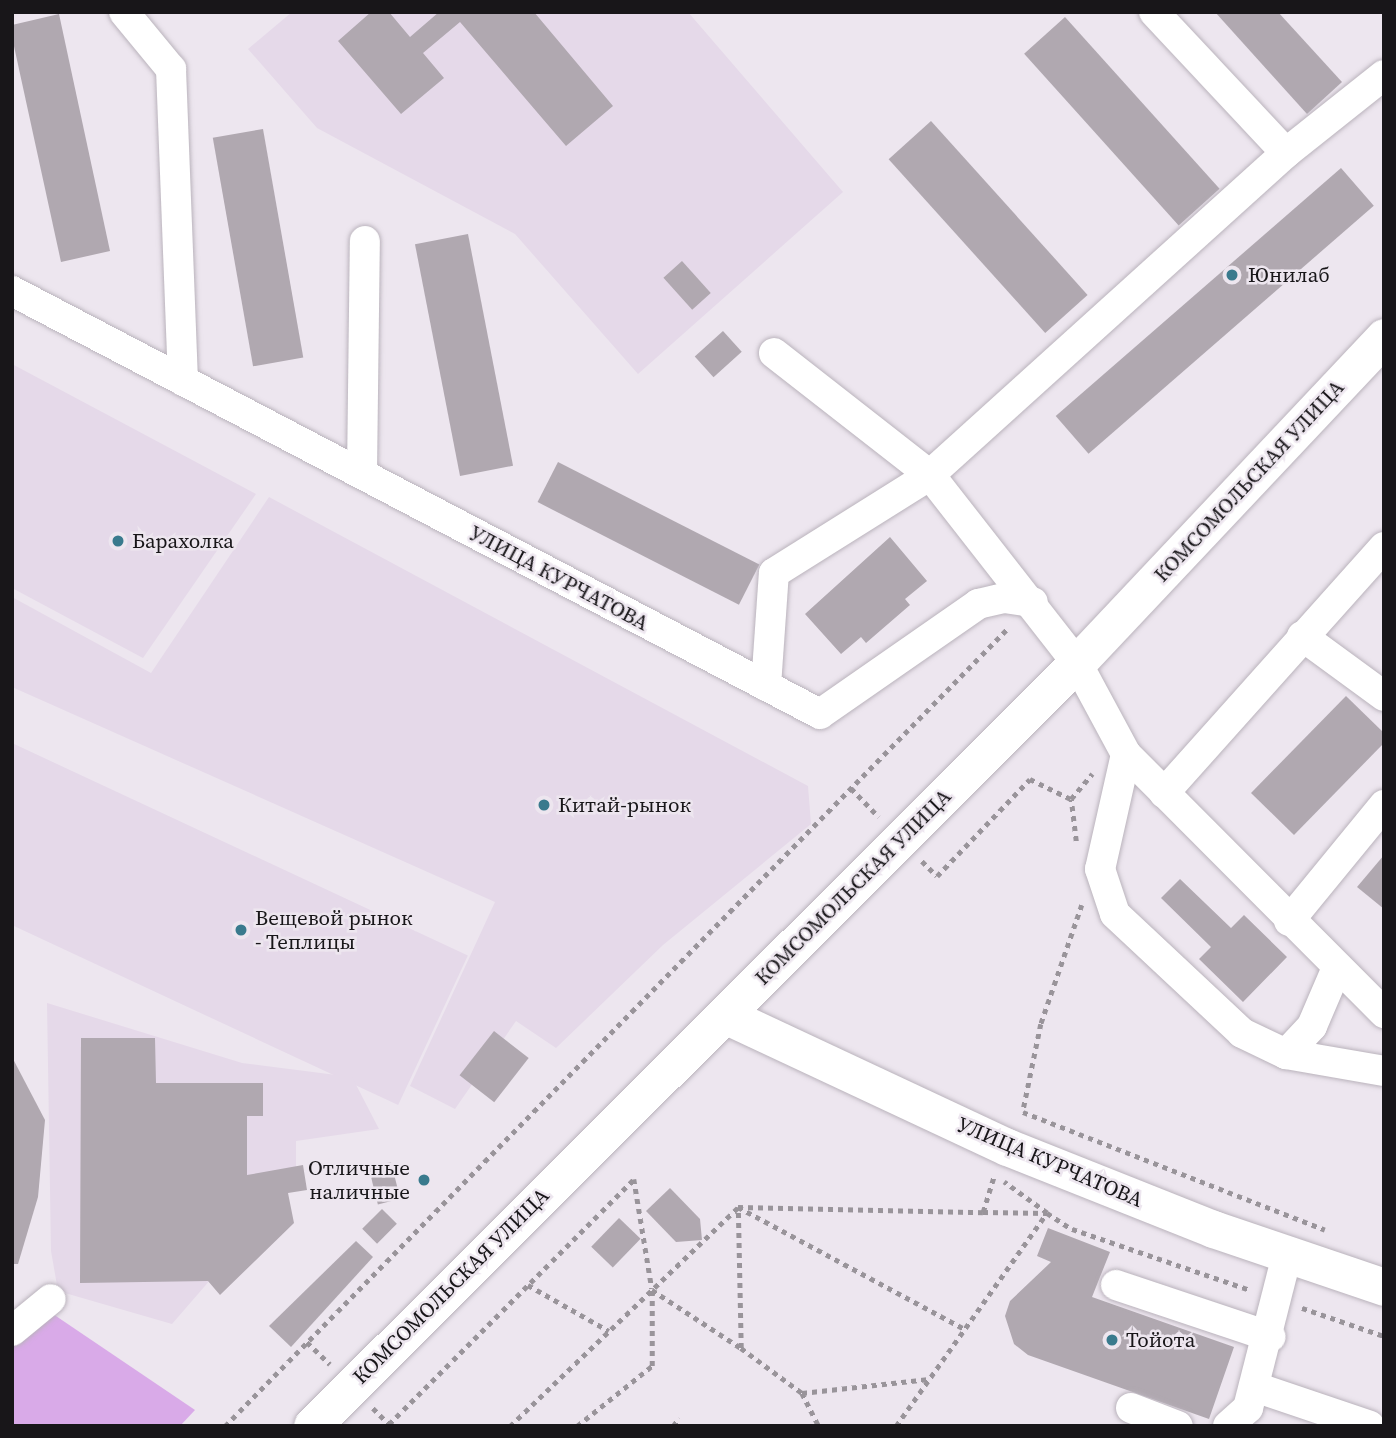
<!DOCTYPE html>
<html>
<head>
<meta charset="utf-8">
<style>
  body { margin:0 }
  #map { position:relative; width:1396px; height:1438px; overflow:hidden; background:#ede6ef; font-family:"Source Serif 4",serif }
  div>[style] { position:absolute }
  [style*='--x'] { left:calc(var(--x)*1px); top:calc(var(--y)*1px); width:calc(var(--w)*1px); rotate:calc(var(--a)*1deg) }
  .built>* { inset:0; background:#e5d9e9; transform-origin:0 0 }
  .green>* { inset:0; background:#d9aae8 }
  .building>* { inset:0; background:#b0a8b0; transform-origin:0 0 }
  .path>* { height:4.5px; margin-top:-2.25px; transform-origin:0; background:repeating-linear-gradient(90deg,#99949a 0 5px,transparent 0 10px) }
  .roads { filter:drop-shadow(0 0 2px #bab3bc) drop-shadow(0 0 2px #bab3bc) }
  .minor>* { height:30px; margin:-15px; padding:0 15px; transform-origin:15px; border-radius:15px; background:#fff }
  .major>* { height:37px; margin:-18.5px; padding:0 18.5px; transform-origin:18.5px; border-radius:18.5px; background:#fff }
  .dots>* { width:19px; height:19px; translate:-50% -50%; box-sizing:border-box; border:4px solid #ede6ef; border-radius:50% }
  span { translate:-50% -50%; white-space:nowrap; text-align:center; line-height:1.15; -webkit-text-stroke:5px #ede6ef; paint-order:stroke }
  .poi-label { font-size:21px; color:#181619 }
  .left { translate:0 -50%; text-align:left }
  .right { translate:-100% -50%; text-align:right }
  .street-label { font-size:21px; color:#181619 }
  .frame { position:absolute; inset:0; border:14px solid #181619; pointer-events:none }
</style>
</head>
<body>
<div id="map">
  <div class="built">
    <i style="clip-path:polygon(292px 12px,688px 12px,843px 192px,638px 374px,515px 234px,317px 128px,248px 49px)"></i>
    <i style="clip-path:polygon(12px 364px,256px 494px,143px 658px,12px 588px)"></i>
    <i style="clip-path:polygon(269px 497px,808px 786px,811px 824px,663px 945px,556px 1048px,516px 1021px,455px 1109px,410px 1086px,495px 902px,12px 687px,12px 597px,151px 673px)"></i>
    <i style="left:12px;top:743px;width:503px;height:165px;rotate:25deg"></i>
    <i style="clip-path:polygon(47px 1003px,242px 1063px,352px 1077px,379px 1129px,296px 1141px,296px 1181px,172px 1324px,58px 1291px,51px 1251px)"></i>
  </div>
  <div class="green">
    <i style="clip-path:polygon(50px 1312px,195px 1410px,180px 1426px,12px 1426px,12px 1344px)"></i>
  </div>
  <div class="building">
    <i style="clip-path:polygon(371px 12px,389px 12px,410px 37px,439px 12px,534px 12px,613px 106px,566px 146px,460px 22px,423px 53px,444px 78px,401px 114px,338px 41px)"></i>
    <i style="clip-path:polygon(1215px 12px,1278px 12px,1342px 82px,1307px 114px)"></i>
    <i style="clip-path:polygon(59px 14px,110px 251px,61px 262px,12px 37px,12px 25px)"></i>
    <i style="left:1065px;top:17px;width:231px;height:55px;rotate:48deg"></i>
    <i style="left:931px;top:121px;width:234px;height:57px;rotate:48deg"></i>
    <i style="left:263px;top:129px;width:232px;height:51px;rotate:80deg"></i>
    <i style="left:1341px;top:168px;width:50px;height:378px;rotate:49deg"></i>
    <i style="left:468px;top:234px;width:236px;height:54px;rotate:79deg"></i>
    <i style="left:682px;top:261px;width:43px;height:25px;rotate:48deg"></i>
    <i style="left:723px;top:331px;width:28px;height:38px;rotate:48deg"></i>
    <i style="left:558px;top:462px;width:226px;height:45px;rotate:27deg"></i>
    <i style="clip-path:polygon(890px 537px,927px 581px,905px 599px,910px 605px,866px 643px,861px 637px,841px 654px,805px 614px)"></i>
    <i style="clip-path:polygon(1346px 696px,1384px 733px,1384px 743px,1294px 835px,1251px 793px)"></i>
    <i style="clip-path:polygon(1384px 855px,1384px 909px,1357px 887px)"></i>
    <i style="clip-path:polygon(1180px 879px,1231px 928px,1244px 915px,1287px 957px,1243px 1002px,1199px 959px,1211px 947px,1161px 898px)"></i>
    <i style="left:494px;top:1031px;width:44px;height:56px;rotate:38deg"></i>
    <i style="clip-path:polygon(81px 1038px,155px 1038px,156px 1083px,263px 1083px,263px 1116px,247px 1116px,247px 1175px,303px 1165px,307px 1190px,288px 1193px,294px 1223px,220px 1295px,208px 1281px,80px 1283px)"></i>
    <i style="clip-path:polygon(12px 1057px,45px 1120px,38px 1197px,18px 1264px,12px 1264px)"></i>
    <i style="left:391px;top:1162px;width:38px;height:23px;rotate:76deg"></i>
    <i style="clip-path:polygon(670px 1188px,700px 1219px,702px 1240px,676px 1242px,646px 1211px)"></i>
    <i style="left:382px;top:1209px;width:21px;height:28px;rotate:45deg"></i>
    <i style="left:619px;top:1218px;width:30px;height:40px;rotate:44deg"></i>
    <i style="clip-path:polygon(1048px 1228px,1110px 1252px,1092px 1297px,1234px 1347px,1209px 1419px,1028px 1355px,1014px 1344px,1005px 1316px,1010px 1301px,1051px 1262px,1037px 1256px)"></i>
    <i style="clip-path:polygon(356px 1241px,373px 1257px,291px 1347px,269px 1326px)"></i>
  </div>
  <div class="path">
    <i style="--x:851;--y:788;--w:40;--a:46"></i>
    <i style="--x:1076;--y:841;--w:42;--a:-96.8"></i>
    <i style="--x:1071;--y:799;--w:33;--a:-50"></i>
    <i style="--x:922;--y:861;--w:21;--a:45"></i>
    <i style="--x:937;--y:876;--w:134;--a:-46.2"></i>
    <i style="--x:1030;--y:779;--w:46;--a:26"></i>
    <i style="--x:1082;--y:905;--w:126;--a:109"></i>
    <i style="--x:1041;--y:1024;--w:90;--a:101.6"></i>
    <i style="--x:1023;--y:1112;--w:324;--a:21.3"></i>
    <i style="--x:634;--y:1179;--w:111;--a:80.7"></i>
    <i style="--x:983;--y:1212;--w:64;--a:0.9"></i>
    <i style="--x:1047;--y:1213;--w:30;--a:33"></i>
    <i style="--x:1072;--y:1229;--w:188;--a:18.9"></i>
    <i style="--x:528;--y:1285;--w:93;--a:29.6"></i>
    <i style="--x:1302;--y:1308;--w:87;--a:18.9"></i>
    <i style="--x:307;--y:1342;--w:32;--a:44"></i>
    <i style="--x:741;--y:1348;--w:76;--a:36.4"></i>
    <i style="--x:802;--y:1393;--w:37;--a:63"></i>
    <i style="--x:802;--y:1393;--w:128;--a:-6.3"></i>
    <i style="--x:373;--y:1408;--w:23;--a:45"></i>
    <i style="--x:389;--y:1424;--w:346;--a:-45"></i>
    <i style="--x:225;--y:1426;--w:1119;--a:-45.54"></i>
    <i style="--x:510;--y:1426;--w:316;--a:-43.8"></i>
    <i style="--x:738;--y:1207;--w:245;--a:1.2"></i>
    <i style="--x:983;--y:1212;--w:39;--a:-73"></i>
    <i style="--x:577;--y:1426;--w:96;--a:-38.7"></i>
    <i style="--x:652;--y:1366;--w:76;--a:-90"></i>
    <i style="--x:652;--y:1290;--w:106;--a:33.1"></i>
    <i style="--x:741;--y:1348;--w:141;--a:-91.2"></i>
    <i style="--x:738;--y:1207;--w:258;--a:28.3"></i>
    <i style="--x:673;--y:1426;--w:10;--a:-53"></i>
    <i style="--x:896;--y:1426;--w:261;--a:-54.7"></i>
    <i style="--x:1047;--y:1213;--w:53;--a:-144.2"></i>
  </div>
  <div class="roads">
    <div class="minor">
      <i style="--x:124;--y:12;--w:74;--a:50.5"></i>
      <i style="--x:171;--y:69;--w:312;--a:87.8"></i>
      <i style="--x:1154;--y:12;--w:193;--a:46.9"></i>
      <i style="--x:1286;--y:153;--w:480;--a:137.9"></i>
      <i style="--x:930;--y:475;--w:239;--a:52"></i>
      <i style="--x:1077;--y:663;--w:103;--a:61.7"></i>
      <i style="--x:1126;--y:754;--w:366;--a:45.1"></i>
      <i style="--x:1286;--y:153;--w:125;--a:-38.5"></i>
      <i style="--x:12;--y:291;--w:912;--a:27.63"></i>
      <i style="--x:820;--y:714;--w:193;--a:-34.8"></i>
      <i style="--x:978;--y:604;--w:27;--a:-13"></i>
      <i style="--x:1004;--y:598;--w:29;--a:8"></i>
      <i style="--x:362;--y:474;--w:233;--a:-89.3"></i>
      <i style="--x:1302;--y:636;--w:102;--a:36.2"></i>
      <i style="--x:766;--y:686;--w:113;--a:-86"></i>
      <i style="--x:774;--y:573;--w:184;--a:-32.1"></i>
      <i style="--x:930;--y:475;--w:198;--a:-142"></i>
      <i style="--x:1126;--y:754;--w:118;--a:102.7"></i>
      <i style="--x:1100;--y:869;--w:47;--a:71.6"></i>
      <i style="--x:1115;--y:914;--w:174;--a:43.1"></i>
      <i style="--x:1242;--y:1033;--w:49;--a:25.5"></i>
      <i style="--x:1286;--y:1054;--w:99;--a:9.8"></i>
      <i style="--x:1164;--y:793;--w:330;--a:-48.2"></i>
      <i style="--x:1289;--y:921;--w:150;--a:-50.7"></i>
      <i style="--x:1286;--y:1054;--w:38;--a:-47"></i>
      <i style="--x:1312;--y:1026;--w:61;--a:-66.8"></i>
      <i style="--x:1116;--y:1285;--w:163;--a:18.5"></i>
      <i style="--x:12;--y:1331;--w:50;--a:-39.4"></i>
      <i style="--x:1255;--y:1387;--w:121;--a:18.7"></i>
      <i style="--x:1131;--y:1408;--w:50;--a:21"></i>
      <i style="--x:1228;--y:1426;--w:27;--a:-42"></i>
      <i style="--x:1248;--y:1408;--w:158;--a:-75.7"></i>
    </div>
    <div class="major">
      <i style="--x:725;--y:1015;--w:311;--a:25.1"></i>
      <i style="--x:1007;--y:1147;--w:222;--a:21.7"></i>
      <i style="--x:1213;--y:1229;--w:181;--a:18.7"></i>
      <i style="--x:312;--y:1426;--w:1080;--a:-44.93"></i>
      <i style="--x:1077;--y:663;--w:448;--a:-46.7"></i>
    </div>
  </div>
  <div class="dots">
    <i style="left:1232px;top:275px;background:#397a8d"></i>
    <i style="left:118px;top:541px;background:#397a8d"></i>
    <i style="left:544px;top:805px;background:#397a8d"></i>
    <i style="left:241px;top:930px;background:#397a8d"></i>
    <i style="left:424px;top:1180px;background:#397a8d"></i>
    <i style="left:1112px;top:1340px;background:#397a8d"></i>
  </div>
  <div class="poi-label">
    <span class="left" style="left:1248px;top:275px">Юнилаб</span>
    <span class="left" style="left:132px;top:541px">Барахолка</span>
    <span class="left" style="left:558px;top:805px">Китай-рынок</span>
    <span class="left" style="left:255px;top:930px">Вещевой рынок<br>- Теплицы</span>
    <span class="right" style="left:410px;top:1180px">Отличные<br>наличные</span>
    <span class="left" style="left:1126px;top:1340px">Тойота</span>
  </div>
  <div class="street-label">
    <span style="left:1249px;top:481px;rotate:-47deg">КОМСОМОЛЬСКАЯ УЛИЦА</span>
    <span style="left:559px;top:578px;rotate:28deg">УЛИЦА КУРЧАТОВА</span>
    <span style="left:853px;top:887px;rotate:-45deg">КОМСОМОЛЬСКАЯ УЛИЦА</span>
    <span style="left:1050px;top:1162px;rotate:23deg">УЛИЦА КУРЧАТОВА</span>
    <span style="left:451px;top:1286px;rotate:-45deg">КОМСОМОЛЬСКАЯ УЛИЦА</span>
  </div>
  <div class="frame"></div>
</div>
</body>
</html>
